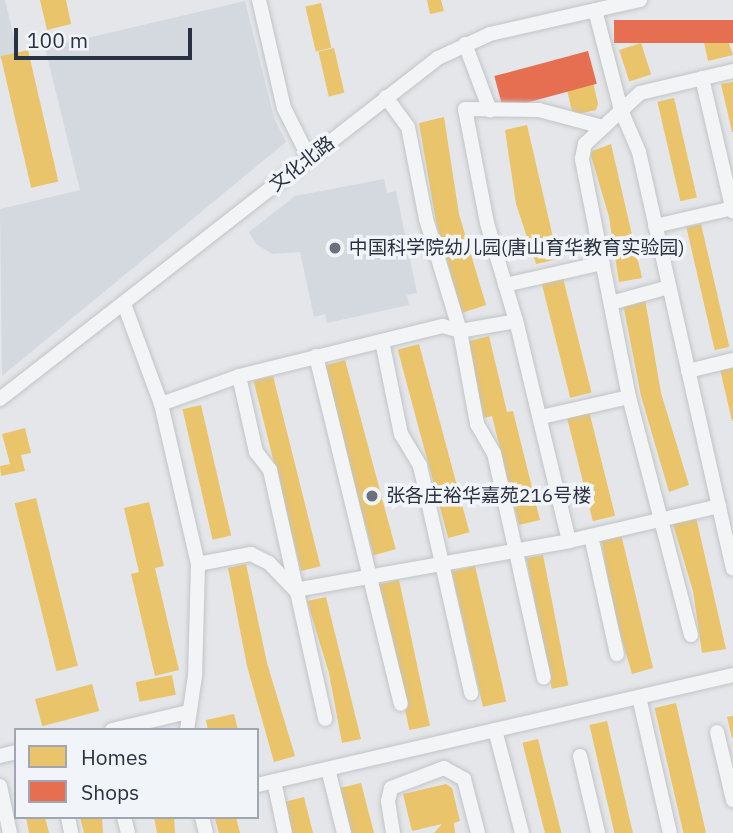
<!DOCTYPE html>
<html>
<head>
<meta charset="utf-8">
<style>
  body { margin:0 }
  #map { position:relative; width:733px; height:833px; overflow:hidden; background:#e4e6e9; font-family:"IBM Plex Sans","Noto Sans SC",sans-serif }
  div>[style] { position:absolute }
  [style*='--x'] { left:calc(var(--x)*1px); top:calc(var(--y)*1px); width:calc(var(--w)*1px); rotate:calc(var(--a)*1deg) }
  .built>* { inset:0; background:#d4d9df }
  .homes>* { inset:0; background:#e9c46a; transform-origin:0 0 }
  .shops>* { inset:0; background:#e76f51; transform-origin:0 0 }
  .roads { filter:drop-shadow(0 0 2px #c2c4c7) drop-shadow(0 0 2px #c2c4c7) }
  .minor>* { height:14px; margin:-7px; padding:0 7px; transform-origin:7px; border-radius:7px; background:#f3f4f6 }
  .dots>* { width:19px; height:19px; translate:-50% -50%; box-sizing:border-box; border:4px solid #f1f4f8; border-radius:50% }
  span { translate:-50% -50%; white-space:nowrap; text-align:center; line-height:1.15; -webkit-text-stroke:7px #f1f4f8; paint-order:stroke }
  .street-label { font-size:19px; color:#293243 }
  .poi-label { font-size:19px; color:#293243 }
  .left { translate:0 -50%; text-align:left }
  .legend { position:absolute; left:14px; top:728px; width:245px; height:91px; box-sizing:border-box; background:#f1f4f8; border:2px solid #a1a6b0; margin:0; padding:9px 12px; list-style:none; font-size:21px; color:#293243 }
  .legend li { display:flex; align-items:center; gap:14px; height:35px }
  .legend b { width:35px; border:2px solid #a1a6b0 }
  .scale { position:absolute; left:14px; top:28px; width:178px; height:32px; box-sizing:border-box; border:4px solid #293243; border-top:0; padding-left:9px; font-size:21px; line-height:24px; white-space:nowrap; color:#293243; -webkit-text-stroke:5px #f1f4f8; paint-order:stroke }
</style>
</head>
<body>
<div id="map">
  <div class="built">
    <i style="clip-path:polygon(0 0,5px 0,18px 55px,0 59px)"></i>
    <i style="clip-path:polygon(245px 1px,274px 118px,286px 142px,2px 376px,0 209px,80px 190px,45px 48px)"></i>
    <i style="clip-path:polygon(384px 179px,387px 193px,396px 191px,417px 293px,407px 295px,409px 305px,327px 323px,325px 314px,314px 317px,300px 252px,272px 254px,256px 244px,249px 232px,295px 196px)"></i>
  </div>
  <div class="homes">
    <i style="clip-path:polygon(40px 0,66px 0,71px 24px,47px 30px)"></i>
    <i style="clip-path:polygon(427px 0,441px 0,444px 11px,430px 14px)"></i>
    <i style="left:321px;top:3px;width:46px;height:16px;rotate:77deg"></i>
    <i style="clip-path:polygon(722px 24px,733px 55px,708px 61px,701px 29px)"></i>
    <i style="left:641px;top:43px;width:33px;height:23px;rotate:72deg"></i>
    <i style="left:334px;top:48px;width:46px;height:16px;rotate:77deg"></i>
    <i style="left:28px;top:50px;width:135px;height:28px;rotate:77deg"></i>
    <i style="clip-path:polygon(587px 55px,598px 104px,596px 110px,573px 115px,560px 61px)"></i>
    <i style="left:518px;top:71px;width:36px;height:22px;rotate:74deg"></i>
    <i style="clip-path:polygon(733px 82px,733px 132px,732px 132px,721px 84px)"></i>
    <i style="left:674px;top:98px;width:102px;height:17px;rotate:77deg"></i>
    <i style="clip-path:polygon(444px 117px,459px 214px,486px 305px,462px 313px,436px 222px,419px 123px)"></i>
    <i style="clip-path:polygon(527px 125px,558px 259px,536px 264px,516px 204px,505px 130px)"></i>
    <i style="clip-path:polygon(611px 144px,642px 278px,619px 282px,609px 217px,590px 152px)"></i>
    <i style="left:701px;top:224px;width:126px;height:15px;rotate:77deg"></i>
    <i style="left:563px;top:278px;width:118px;height:22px;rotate:76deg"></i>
    <i style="clip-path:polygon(645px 299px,661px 393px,689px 485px,669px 492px,641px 396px,623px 304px)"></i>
    <i style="clip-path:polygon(489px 336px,507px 412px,513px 411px,540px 520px,519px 525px,492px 416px,484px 418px,466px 342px)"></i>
    <i style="left:419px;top:344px;width:195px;height:22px;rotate:75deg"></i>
    <i style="left:345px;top:360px;width:196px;height:23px;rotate:75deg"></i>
    <i style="clip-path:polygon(733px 362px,733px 421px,732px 421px,719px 365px)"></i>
    <i style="left:273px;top:376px;width:196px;height:20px;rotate:76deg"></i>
    <i style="left:201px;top:405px;width:134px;height:19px;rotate:77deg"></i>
    <i style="left:589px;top:411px;width:108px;height:23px;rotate:76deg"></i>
    <i style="clip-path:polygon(25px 428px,31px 453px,21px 455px,25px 471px,1px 476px,0 466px,10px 464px,2px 434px)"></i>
    <i style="left:36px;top:498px;width:173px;height:22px;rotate:76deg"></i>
    <i style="clip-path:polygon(149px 502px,164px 566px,155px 568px,179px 670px,155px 676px,131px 574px,139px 572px,124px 508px)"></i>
    <i style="clip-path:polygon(696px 517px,726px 649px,702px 653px,693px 591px,673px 524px)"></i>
    <i style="clip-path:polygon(621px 534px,653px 668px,632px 674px,612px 606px,601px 538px)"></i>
    <i style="left:543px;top:555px;width:133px;height:17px;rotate:79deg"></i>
    <i style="clip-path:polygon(246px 564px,267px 663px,295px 756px,274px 762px,247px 666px,228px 568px)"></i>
    <i style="left:475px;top:566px;width:139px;height:24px;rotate:77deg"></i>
    <i style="left:399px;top:580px;width:149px;height:21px;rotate:78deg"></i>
    <i style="clip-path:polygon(326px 597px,361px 739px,342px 743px,329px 673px,307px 601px)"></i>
    <i style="left:172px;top:675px;width:20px;height:37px;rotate:79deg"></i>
    <i style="left:92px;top:684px;width:28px;height:59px;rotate:75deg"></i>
    <i style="left:676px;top:703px;width:133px;height:22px;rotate:77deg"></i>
    <i style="clip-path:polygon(234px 714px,238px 730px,208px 730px,206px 720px)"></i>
    <i style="clip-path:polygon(733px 716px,733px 738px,732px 738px,727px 717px)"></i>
    <i style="left:607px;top:721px;width:115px;height:18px;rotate:77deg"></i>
    <i style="left:538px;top:739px;width:97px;height:16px;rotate:76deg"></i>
    <i style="clip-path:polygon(361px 783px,374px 833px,351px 833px,340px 788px)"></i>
    <i style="clip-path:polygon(446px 784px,452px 788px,460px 821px,454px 823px,455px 833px,434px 833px,442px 824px,412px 831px,403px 794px)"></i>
    <i style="clip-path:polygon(304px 797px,313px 833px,292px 833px,284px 802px)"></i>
    <i style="clip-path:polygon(26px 817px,45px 817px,49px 833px,29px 833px)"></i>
    <i style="clip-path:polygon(80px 817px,102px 817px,103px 833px,84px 833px)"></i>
    <i style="clip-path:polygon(154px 817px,174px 817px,175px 833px,157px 833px)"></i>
    <i style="clip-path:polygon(236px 817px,240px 833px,219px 833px,215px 819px)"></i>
  </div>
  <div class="shops">
    <i style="left:733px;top:20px;width:23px;height:119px;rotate:90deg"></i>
    <i style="left:588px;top:51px;width:34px;height:97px;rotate:75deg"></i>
  </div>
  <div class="roads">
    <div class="minor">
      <i style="--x:259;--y:0;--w:111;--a:77"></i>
      <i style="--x:284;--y:108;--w:56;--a:63.4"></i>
      <i style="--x:595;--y:10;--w:103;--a:75.4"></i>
      <i style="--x:621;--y:110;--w:46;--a:66.8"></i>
      <i style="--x:639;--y:152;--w:427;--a:77.3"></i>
      <i style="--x:465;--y:44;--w:71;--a:69.3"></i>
      <i style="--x:702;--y:78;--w:137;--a:76.9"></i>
      <i style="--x:386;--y:97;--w:37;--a:54"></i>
      <i style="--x:408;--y:127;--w:94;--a:78.9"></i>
      <i style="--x:426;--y:219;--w:117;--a:73.1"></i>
      <i style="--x:460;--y:331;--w:95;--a:79.6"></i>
      <i style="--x:477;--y:424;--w:34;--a:60"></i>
      <i style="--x:494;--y:453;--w:230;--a:77.5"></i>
      <i style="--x:655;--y:226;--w:80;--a:-13"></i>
      <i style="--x:505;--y:285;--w:100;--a:-12.7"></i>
      <i style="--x:611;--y:303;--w:60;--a:-15.4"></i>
      <i style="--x:124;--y:304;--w:107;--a:69.7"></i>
      <i style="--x:161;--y:404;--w:164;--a:77"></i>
      <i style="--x:198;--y:564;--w:112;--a:91.5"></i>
      <i style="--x:195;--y:676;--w:55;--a:98.4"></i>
      <i style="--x:382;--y:341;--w:95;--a:78.5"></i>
      <i style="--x:401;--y:434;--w:37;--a:59"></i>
      <i style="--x:420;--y:466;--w:233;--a:77.3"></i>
      <i style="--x:316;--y:356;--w:358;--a:76.3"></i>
      <i style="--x:688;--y:371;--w:46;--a:-13.7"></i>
      <i style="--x:239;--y:376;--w:78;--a:77.4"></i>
      <i style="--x:256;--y:452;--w:23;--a:52"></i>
      <i style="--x:270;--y:470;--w:255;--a:77.5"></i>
      <i style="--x:0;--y:399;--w:555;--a:-37.9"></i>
      <i style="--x:438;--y:58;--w:57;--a:-24.8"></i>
      <i style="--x:490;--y:34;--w:154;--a:-12.8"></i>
      <i style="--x:161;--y:404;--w:83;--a:-19.7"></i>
      <i style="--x:239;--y:376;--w:210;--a:-13.8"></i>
      <i style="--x:443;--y:326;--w:18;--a:16"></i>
      <i style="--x:460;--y:331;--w:57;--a:-10.1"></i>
      <i style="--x:541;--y:417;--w:90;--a:-12.8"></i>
      <i style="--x:591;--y:536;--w:121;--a:77.6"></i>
      <i style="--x:569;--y:541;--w:226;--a:-103.5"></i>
      <i style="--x:516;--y:321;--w:102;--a:-106.5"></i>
      <i style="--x:487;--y:223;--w:116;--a:-100.9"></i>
      <i style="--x:465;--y:109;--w:74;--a:0.8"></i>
      <i style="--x:539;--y:110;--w:66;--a:14.9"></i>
      <i style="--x:198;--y:564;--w:54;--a:-10.7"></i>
      <i style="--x:251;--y:554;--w:20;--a:27"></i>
      <i style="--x:269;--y:563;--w:37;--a:46"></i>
      <i style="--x:295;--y:590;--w:278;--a:-10.1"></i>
      <i style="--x:569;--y:541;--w:154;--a:-13.1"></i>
      <i style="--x:691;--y:635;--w:246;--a:-104.6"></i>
      <i style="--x:629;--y:397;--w:243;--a:-101.2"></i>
      <i style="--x:582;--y:159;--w:15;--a:-79"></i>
      <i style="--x:585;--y:144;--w:75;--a:-42.8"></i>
      <i style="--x:640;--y:93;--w:96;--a:-13.3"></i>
      <i style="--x:639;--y:697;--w:139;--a:77.2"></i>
      <i style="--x:112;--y:730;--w:78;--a:-13.3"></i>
      <i style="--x:495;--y:730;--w:106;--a:75.3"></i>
      <i style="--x:717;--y:732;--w:70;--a:76.8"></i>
      <i style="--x:0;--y:756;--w:16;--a:-14"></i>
      <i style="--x:580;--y:756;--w:79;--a:76.8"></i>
      <i style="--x:328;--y:769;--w:66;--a:76"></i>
      <i style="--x:274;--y:781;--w:53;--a:78.1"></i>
      <i style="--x:257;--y:785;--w:489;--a:-13"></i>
      <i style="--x:0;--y:786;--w:48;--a:78"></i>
      <i style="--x:68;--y:817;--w:16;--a:79"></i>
      <i style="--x:124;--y:817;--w:16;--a:76"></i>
      <i style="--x:202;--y:817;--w:16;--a:76"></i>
      <i style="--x:393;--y:833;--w:32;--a:-99"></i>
      <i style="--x:388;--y:801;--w:13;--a:-77"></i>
      <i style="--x:391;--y:788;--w:57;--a:-20.7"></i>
      <i style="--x:444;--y:768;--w:23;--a:29"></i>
      <i style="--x:464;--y:779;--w:56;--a:75.5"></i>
    </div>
  </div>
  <div class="dots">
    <i style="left:335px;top:248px;background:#6a717d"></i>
    <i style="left:372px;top:496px;background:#6a717d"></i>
  </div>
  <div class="street-label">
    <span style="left:302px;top:164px;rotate:-38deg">文化北路</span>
  </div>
  <div class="poi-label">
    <span class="left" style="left:349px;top:248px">中国科学院幼儿园(唐山育华教育实验园)</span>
    <span class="left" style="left:386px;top:496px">张各庄裕华嘉苑216号楼</span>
  </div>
  <ul class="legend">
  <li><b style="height:19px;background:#e9c46a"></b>Homes</li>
  <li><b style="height:19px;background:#e76f51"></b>Shops</li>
  </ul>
  <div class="scale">100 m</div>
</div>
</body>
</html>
